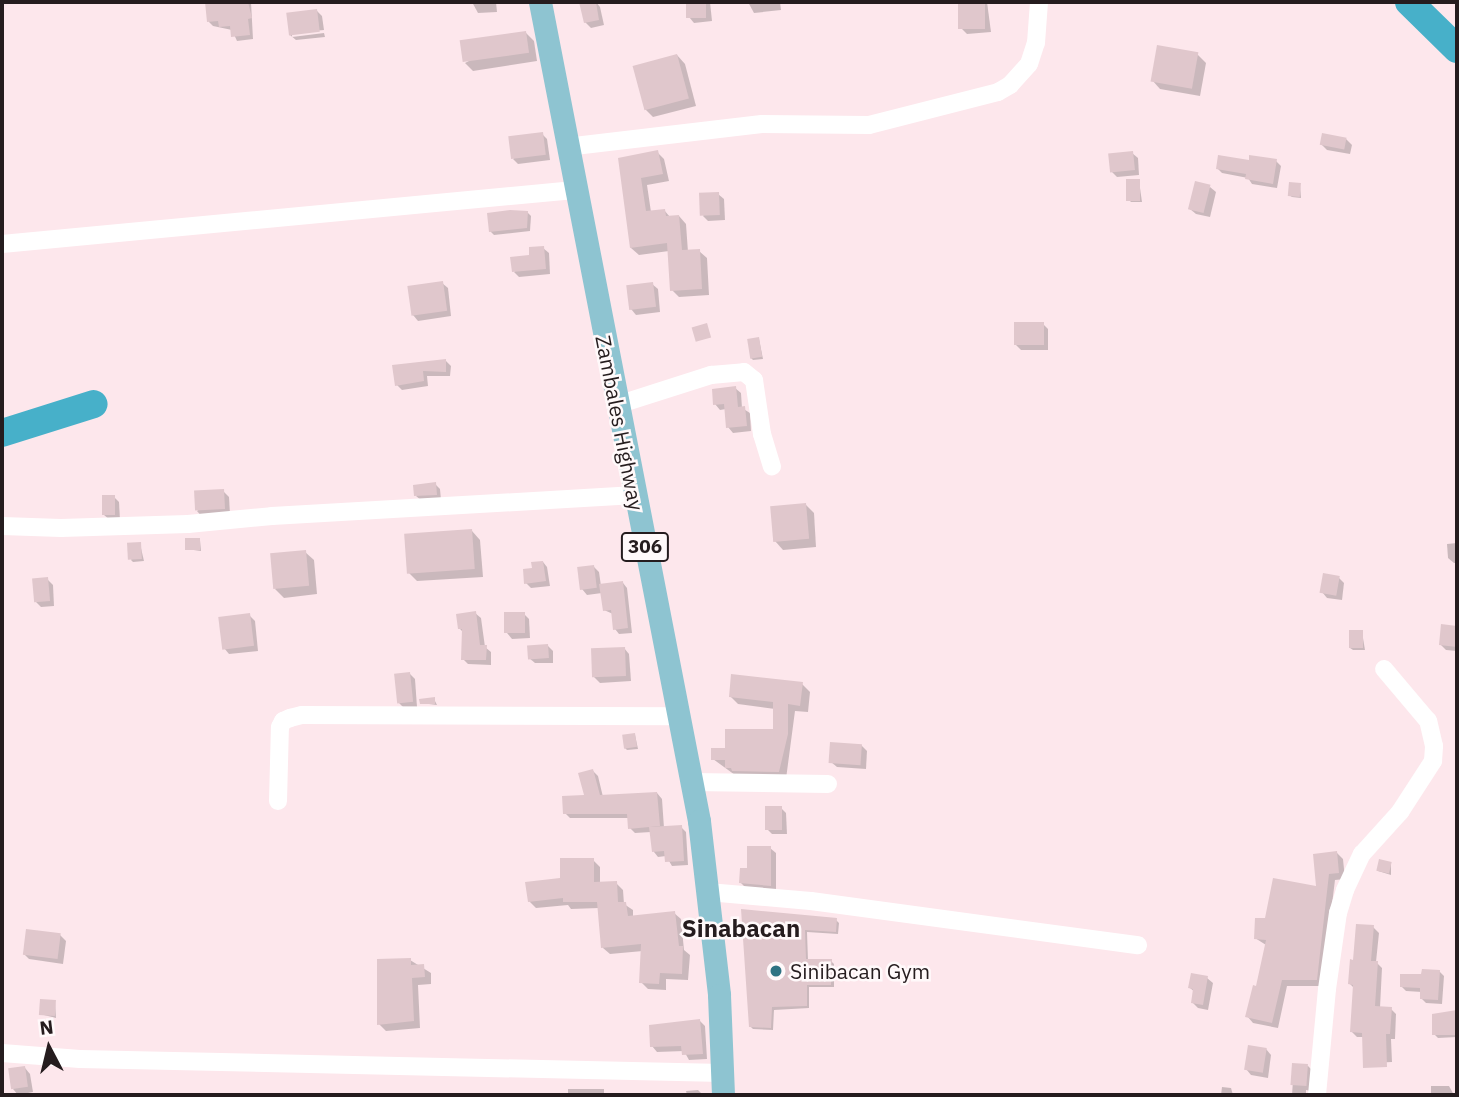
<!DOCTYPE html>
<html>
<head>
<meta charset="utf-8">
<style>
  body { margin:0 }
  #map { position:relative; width:1459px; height:1097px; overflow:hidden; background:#fde7ec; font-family:"IBM Plex Sans",sans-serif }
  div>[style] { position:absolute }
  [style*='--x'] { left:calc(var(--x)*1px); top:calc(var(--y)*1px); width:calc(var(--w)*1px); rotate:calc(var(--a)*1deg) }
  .shadow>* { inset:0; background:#0003; transform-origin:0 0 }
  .river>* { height:28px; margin:-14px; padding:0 14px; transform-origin:14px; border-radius:14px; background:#47b0c9 }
  .building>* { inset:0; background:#e0c7cc; transform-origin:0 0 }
  .minor>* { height:18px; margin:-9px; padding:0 9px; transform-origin:9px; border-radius:9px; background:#fff }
  .major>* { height:23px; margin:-11.5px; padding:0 11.5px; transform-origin:11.5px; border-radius:11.5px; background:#8ec4d1 }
  .dots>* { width:19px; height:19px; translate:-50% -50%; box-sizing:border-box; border:4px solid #fff9fa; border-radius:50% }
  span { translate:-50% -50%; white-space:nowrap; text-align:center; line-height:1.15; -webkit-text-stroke:5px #fff9fa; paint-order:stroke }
  .shield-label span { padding:2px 5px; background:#fff9fa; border:2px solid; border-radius:5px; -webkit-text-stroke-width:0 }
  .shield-label { font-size:19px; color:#251c1e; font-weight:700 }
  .street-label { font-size:21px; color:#251c1e }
  .poi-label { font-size:21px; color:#251c1e }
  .left { translate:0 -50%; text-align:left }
  .quarter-label { font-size:24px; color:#251c1e; font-weight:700 }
  .frame { position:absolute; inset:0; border:4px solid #251c1e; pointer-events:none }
  .north { position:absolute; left:14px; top:1013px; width:70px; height:70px; -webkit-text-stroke:5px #fff9fa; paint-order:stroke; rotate:353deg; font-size:19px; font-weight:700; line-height:28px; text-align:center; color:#251c1e }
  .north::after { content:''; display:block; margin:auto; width:24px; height:32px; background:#251c1e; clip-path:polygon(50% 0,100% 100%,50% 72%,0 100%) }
</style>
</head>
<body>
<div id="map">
  <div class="shadow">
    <i style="clip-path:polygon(207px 2px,251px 2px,253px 39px,237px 41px,232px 30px,213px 26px,209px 22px)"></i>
    <i style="clip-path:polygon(472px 2px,496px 2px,497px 12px,478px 13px)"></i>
    <i style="clip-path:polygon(596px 2px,600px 7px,604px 25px,591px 28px,585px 22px,582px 4px)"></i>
    <i style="clip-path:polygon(688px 2px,710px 2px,712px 21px,694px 23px,689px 17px)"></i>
    <i style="clip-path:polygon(748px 2px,780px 2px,781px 10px,754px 13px)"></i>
    <i style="clip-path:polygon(960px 2px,987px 2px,991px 32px,967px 34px,961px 28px)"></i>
    <i style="clip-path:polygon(317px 11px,322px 16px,324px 30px,292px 33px,292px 37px,324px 33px,325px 37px,296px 40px,290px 35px)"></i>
    <i style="clip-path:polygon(525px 32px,534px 41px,537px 61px,473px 71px,465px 63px)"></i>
    <i style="clip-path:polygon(1197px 54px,1206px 63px,1200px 96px,1160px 89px,1152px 80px)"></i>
    <i style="clip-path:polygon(677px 55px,685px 64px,696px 106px,653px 117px,645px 109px)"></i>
    <i style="clip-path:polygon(542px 134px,547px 139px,550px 160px,518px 164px,513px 159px)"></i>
    <i style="clip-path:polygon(1346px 139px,1352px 145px,1350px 154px,1327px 150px,1322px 145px)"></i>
    <i style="clip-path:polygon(657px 152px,664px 159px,669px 181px,647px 185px,651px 212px,664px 210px,670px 217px,679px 216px,686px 224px,688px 252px,699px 251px,707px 258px,709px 295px,679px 297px,672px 290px,669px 251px,639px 255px,631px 248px,620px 159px)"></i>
    <i style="clip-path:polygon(1132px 153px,1138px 158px,1139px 175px,1117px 177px,1112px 172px)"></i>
    <i style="clip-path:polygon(1276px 161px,1281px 166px,1277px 188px,1252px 184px,1248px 178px,1222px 173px,1218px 169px)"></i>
    <i style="clip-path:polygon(1139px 181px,1142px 202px,1131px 202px,1129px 200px)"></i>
    <i style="clip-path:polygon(1300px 185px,1301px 198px,1292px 197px,1289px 195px)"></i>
    <i style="clip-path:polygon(1210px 187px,1216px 192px,1210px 217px,1196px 214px,1190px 209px)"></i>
    <i style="clip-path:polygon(718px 194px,724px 199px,725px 220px,708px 221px,703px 216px)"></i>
    <i style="clip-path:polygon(527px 212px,531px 216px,530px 231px,494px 235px,490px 231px)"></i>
    <i style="clip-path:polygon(543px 248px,549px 253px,550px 274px,519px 277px,514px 272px)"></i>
    <i style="clip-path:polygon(442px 283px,448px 288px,451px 316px,418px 321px,413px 315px)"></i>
    <i style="clip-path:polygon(652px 284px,658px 289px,660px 312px,636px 315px,631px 309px)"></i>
    <i style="clip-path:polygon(1043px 324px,1048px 329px,1048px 350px,1021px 350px,1015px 344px)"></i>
    <i style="clip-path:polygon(759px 339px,763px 359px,753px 360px,751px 358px)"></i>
    <i style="clip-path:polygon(446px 361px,451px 366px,450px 376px,427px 376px,428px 386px,402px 390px,397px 385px,394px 366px)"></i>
    <i style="clip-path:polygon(735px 388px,741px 393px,742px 408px,750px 413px,751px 431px,733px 433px,728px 427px,726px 409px,720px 410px,715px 404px)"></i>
    <i style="clip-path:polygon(435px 484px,440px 489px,441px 500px,422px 501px,416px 496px)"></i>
    <i style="clip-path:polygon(223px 491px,229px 497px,230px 514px,202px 517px,197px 511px)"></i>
    <i style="clip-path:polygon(114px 497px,119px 502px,120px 520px,110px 520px,104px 515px)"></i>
    <i style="clip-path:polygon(805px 504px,814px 513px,816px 547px,783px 550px,775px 541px)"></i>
    <i style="clip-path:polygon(472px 531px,480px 540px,483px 577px,417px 581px,408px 572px)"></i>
    <i style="clip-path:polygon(200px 540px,201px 551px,186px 549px)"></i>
    <i style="clip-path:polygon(1457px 543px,1457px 563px,1454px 563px,1448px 558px,1447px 544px)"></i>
    <i style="clip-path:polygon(140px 544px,144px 561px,133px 562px,131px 560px)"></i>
    <i style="clip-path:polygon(305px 552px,314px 560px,317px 594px,284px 598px,275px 589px)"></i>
    <i style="clip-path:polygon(543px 562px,547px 567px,550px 586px,531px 588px,526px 583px)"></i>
    <i style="clip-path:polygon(594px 567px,599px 572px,601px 586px,623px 583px,627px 588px,632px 633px,619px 634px,615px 629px,613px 614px,604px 610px,602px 593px,587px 595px,582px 589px)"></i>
    <i style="clip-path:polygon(1339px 578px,1344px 583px,1342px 600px,1327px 598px,1322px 592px)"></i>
    <i style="clip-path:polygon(47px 579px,53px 585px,54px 606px,41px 607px,36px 602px)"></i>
    <i style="clip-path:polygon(475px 613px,481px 618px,485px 647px,491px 652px,491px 665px,468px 664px,463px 659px,463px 632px,460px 629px)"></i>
    <i style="clip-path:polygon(524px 614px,529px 619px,530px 638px,512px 639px,507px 633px)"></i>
    <i style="clip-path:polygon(249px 615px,255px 621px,258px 651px,229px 654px,224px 648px)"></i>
    <i style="clip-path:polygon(1443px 626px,1457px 628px,1457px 651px,1446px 650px,1441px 645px)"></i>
    <i style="clip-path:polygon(1362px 632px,1365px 650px,1353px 650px,1350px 648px)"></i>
    <i style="clip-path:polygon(548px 646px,553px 651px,553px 663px,535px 663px,529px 658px)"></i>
    <i style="clip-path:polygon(624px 648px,629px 654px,631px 681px,600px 683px,594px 677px)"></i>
    <i style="clip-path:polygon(409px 673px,415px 679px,417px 707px,404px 708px,399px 703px)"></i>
    <i style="clip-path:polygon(802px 684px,810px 692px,808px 712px,795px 711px,786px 779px,735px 775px,713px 759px,727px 749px,775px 731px,775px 709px,738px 704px,730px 696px)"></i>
    <i style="clip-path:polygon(434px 699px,437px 705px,421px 703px)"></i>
    <i style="clip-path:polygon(635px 735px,638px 749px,627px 750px,625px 748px)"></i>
    <i style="clip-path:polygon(861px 745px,867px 751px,866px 769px,837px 767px,831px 762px)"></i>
    <i style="clip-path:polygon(593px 771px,598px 776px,603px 797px,657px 793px,662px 799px,664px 828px,681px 827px,686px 832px,688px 865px,672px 866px,666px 856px,658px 857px,654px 852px,651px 832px,635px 833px,630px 828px,629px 818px,570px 818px,565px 813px,586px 796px)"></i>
    <i style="clip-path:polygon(781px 808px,786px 813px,787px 834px,772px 834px,767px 829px)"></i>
    <i style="clip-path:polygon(770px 848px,776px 853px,776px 891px,746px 888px,741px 883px)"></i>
    <i style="clip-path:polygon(1337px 853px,1343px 859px,1345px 879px,1335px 880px,1322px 986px,1287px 986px,1278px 1028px,1253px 1023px,1247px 1016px,1257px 988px,1266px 945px,1255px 938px,1267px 920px,1318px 888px)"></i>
    <i style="clip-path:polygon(593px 860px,600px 867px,600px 884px,616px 883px,623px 890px,624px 904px,633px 910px,633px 917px,674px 913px,681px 919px,684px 950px,690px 955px,688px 980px,666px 979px,666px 990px,648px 989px,641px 982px,643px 951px,610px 954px,603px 948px,599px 908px,571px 909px,568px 905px,536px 908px,529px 901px)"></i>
    <i style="clip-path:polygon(1391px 864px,1391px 875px,1378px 871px)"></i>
    <i style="clip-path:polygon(743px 911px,836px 920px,839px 923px,838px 934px,807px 932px,808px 960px,831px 961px,834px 964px,834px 987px,809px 987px,809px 1008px,774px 1010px,773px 1030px,753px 1029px,750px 1026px)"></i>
    <i style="clip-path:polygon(1373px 927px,1379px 933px,1376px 962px,1382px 968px,1380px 1008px,1391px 1009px,1396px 1014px,1395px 1039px,1391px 1039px,1392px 1062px,1370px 1063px,1364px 1037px,1357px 1037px,1351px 1031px,1354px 988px,1350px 984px,1354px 961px)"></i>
    <i style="clip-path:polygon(60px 935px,66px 941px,63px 964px,29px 959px,24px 954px)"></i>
    <i style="clip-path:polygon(410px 960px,431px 973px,431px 984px,418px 985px,420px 1028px,386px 1031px,379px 1024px)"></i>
    <i style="clip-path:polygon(1439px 971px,1444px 976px,1442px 1004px,1426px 1003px,1422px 999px,1422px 992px,1406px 991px,1402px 987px)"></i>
    <i style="clip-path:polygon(1207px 978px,1213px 983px,1208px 1010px,1198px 1008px,1193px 1003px,1195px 992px,1190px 988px)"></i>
    <i style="clip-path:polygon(55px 1002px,56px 1018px,40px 1014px)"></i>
    <i style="clip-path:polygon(1457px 1012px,1457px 1037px,1438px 1038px,1434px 1034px,1434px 1016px)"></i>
    <i style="clip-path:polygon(699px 1020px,705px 1026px,707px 1059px,689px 1060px,684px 1051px,657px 1052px,652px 1046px)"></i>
    <i style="clip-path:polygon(1266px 1049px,1271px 1055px,1268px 1078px,1251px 1075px,1246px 1069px)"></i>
    <i style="clip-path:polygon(1294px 1065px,1308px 1066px,1313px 1071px,1311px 1091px,1306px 1090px,1306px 1095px,1292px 1095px)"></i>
    <i style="clip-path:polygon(25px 1068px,30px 1074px,33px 1092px,18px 1095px,13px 1089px)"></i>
    <i style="clip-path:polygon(1431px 1086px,1449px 1086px,1454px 1095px,1431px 1095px)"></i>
    <i style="clip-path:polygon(1222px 1087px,1231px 1088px,1233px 1095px,1221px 1095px)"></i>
    <i style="left:568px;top:1089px;width:36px;height:6px"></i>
    <i style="clip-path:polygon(698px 1090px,703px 1095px,687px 1095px,686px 1091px)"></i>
  </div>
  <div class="river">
    <i style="--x:1409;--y:2;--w:67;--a:44.4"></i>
    <i style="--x:2;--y:433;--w:96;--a:-17.5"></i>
  </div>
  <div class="building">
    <i style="clip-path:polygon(205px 2px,248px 2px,252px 18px,248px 19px,250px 35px,231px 37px,230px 26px,219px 27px,218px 21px,207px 22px)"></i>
    <i style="clip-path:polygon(579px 2px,596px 2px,599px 20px,584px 23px)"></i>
    <i style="left:686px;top:2px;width:20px;height:16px"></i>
    <i style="left:958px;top:2px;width:27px;height:27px"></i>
    <i style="left:317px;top:9px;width:23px;height:31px;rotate:83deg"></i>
    <i style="left:526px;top:31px;width:22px;height:67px;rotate:82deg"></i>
    <i style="left:1157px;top:45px;width:42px;height:37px;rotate:10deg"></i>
    <i style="left:677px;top:54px;width:46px;height:46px;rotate:75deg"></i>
    <i style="left:543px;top:132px;width:23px;height:35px;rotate:83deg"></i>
    <i style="left:1322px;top:133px;width:25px;height:12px;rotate:11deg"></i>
    <i style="clip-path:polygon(658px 150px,663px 174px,641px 178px,646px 211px,665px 209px,666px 216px,679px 215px,682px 250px,700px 249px,702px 289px,670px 291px,667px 243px,630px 248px,618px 158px)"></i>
    <i style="left:1133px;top:151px;width:19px;height:25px;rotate:84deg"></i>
    <i style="clip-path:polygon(1218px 155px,1249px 160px,1249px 155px,1277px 159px,1273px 184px,1245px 179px,1246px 174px,1216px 169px)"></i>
    <i style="left:1126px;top:179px;width:14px;height:22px"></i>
    <i style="left:1195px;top:181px;width:16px;height:29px;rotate:14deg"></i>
    <i style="left:1289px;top:182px;width:12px;height:14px;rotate:5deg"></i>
    <i style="left:719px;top:192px;width:23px;height:20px;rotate:88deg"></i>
    <i style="clip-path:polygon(510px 210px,528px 211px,527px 228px,489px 232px,487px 213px)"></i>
    <i style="clip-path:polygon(544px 246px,546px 269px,512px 272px,510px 257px,529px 255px,529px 247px)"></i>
    <i style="left:443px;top:281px;width:30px;height:36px;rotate:82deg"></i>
    <i style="left:653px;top:282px;width:25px;height:27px;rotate:83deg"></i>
    <i style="left:1014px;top:322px;width:30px;height:23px"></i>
    <i style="left:707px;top:323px;width:15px;height:16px;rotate:74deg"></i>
    <i style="left:759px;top:337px;width:20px;height:12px;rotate:81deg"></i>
    <i style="clip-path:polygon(446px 359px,446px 372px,423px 371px,424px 381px,395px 386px,392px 365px)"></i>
    <i style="clip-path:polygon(736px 386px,738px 407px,745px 406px,747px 426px,726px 428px,724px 404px,713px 405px,712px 389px)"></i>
    <i style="clip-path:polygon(436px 482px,437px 495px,414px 496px,413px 485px)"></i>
    <i style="left:224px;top:489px;width:20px;height:30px;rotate:87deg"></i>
    <i style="left:102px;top:495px;width:13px;height:20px"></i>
    <i style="left:806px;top:503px;width:36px;height:36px;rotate:85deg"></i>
    <i style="left:472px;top:529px;width:40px;height:68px;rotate:86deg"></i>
    <i style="left:185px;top:538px;width:15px;height:12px"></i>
    <i style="left:141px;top:542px;width:17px;height:14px;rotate:87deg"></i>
    <i style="left:306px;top:550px;width:36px;height:36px;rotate:85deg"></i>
    <i style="clip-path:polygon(543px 561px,546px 581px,524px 584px,523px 569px,532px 568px,531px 562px)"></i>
    <i style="left:594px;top:565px;width:23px;height:17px;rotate:83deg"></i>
    <i style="left:1323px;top:573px;width:17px;height:20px;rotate:10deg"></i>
    <i style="left:48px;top:577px;width:24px;height:16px;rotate:85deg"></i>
    <i style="clip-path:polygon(623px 581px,628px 628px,613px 630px,611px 610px,603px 611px,599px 584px)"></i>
    <i style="clip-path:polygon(476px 611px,480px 645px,487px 645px,486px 660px,461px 660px,462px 629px,458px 629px,456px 614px)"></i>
    <i style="left:525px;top:612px;width:21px;height:21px;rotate:90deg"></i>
    <i style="left:250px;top:613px;width:33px;height:32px;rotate:83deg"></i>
    <i style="clip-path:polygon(1441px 624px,1457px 626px,1457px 647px,1439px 645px)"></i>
    <i style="left:1349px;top:630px;width:14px;height:18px"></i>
    <i style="left:548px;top:644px;width:14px;height:21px;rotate:86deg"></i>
    <i style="left:625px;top:647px;width:29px;height:34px;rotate:88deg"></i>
    <i style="left:410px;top:672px;width:30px;height:16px;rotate:84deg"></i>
    <i style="clip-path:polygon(731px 674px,803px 682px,800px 706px,788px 704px,788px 734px,779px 772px,732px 771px,731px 768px,725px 768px,725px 760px,711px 760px,711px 748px,725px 748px,725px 729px,773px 729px,773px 702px,729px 697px)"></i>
    <i style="clip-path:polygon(435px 697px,435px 704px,420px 704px,419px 699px)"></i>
    <i style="left:635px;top:733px;width:14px;height:13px;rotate:82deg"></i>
    <i style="left:830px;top:742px;width:32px;height:21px;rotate:4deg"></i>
    <i style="clip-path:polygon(593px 769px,600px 795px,657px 792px,660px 826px,628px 829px,627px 814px,563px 814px,562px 796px,584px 795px,578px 773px)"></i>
    <i style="left:765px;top:806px;width:17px;height:24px"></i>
    <i style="clip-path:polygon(682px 825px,684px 861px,665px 862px,664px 851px,652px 852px,649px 827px)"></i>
    <i style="clip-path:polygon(747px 846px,771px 846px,771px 886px,739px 883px,740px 868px,747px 868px)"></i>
    <i style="clip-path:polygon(1337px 851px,1339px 873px,1329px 874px,1317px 980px,1282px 980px,1272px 1023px,1245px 1017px,1253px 985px,1256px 986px,1266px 940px,1254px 939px,1255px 918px,1265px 918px,1273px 878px,1316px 886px,1313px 854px)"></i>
    <i style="clip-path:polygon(560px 858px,594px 858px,594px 882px,617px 881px,618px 902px,626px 902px,628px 916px,675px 911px,679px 946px,683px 946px,682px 974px,660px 973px,659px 984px,639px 983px,641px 944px,601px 948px,597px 902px,563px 902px,563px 898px,528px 902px,525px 882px,560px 878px)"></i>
    <i style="left:1379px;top:859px;width:13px;height:12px;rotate:13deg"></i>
    <i style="clip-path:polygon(741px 909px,837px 918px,836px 932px,805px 930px,806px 959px,832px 959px,831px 985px,807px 985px,807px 1006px,772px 1007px,771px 1028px,749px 1027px)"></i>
    <i style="clip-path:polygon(1356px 924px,1374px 925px,1371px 961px,1378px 961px,1375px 1006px,1392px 1007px,1390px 1034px,1386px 1034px,1387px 1067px,1363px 1068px,1362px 1033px,1350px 1032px,1353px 985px,1348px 984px,1350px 959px,1353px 960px)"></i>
    <i style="left:26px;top:929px;width:35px;height:26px;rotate:7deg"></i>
    <i style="clip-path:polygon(411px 958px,411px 965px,424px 964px,425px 977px,412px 978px,414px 1021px,377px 1025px,377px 959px)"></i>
    <i style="clip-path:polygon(1422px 969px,1440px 970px,1438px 1000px,1420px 999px,1420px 988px,1400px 987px,1400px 974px,1421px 974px)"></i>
    <i style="clip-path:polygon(1191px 973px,1208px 976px,1203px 1005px,1191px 1003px,1193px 989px,1188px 988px)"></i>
    <i style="left:40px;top:999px;width:16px;height:16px;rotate:4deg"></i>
    <i style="clip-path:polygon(1457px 1010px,1457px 1035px,1432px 1035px,1432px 1014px)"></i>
    <i style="clip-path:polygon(700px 1019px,703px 1054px,682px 1055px,681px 1046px,650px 1047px,649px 1025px)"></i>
    <i style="left:1248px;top:1045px;width:19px;height:25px;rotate:9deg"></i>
    <i style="left:1292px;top:1063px;width:16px;height:22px;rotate:4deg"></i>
    <i style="left:25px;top:1066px;width:21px;height:17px;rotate:82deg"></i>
  </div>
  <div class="minor">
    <i style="--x:566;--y:147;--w:197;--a:-6.7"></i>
    <i style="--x:762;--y:124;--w:107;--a:0.5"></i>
    <i style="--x:869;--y:125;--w:133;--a:-14.3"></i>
    <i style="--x:998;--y:92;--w:14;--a:-30"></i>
    <i style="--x:1010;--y:85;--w:28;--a:-48"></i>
    <i style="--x:1029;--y:64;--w:22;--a:-72"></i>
    <i style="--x:1036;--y:43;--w:41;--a:-85.8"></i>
    <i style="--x:2;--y:244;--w:575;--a:-5.39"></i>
    <i style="--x:617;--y:405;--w:99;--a:-17.7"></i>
    <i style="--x:711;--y:375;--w:33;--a:-5"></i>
    <i style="--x:744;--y:372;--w:13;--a:39"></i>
    <i style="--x:754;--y:380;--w:55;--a:81.6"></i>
    <i style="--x:762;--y:434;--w:34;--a:73"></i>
    <i style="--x:2;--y:526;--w:59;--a:1.9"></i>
    <i style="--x:61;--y:528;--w:127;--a:-1.8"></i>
    <i style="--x:188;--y:524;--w:84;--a:-5.4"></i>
    <i style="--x:272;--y:516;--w:364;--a:-3.3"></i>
    <i style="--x:691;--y:782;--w:137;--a:0.8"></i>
    <i style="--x:278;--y:801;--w:74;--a:-88.5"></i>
    <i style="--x:280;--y:727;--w:7;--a:-63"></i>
    <i style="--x:283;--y:721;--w:8;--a:-23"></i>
    <i style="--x:290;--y:718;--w:12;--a:-14"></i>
    <i style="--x:302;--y:715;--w:376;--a:0.2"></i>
    <i style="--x:708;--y:892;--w:103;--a:5"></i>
    <i style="--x:811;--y:901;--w:330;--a:7.7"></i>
    <i style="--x:2;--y:1053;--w:78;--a:4.4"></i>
    <i style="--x:80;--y:1059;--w:643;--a:1.25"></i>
    <i style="--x:1317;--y:1095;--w:106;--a:-84.6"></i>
    <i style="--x:1327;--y:989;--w:77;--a:-81.8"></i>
    <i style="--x:1338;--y:913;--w:24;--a:-73"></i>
    <i style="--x:1345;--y:890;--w:40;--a:-65"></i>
    <i style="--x:1362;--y:854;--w:57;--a:-47.9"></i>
    <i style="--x:1400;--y:812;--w:61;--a:-57.1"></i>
    <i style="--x:1433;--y:761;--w:15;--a:-86"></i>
    <i style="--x:1434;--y:746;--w:26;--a:-103"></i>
    <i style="--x:1428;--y:721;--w:68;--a:-130.2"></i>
  </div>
  <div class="major">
    <i style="--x:540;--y:2;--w:834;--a:79.01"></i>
    <i style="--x:699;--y:821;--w:175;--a:83.4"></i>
    <i style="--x:719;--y:995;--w:100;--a:87.7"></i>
  </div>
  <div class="dots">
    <i style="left:776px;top:971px;background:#2f7383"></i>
  </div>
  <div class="shield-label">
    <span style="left:645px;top:547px">306</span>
  </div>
  <div class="street-label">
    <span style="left:620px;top:423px;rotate:79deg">Zambales Highway</span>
  </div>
  <div class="poi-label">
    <span class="left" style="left:790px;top:971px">Sinibacan Gym</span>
  </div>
  <div class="quarter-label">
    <span style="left:741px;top:929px">Sinabacan</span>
  </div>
  <div class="frame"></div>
  <div class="north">N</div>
</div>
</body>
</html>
